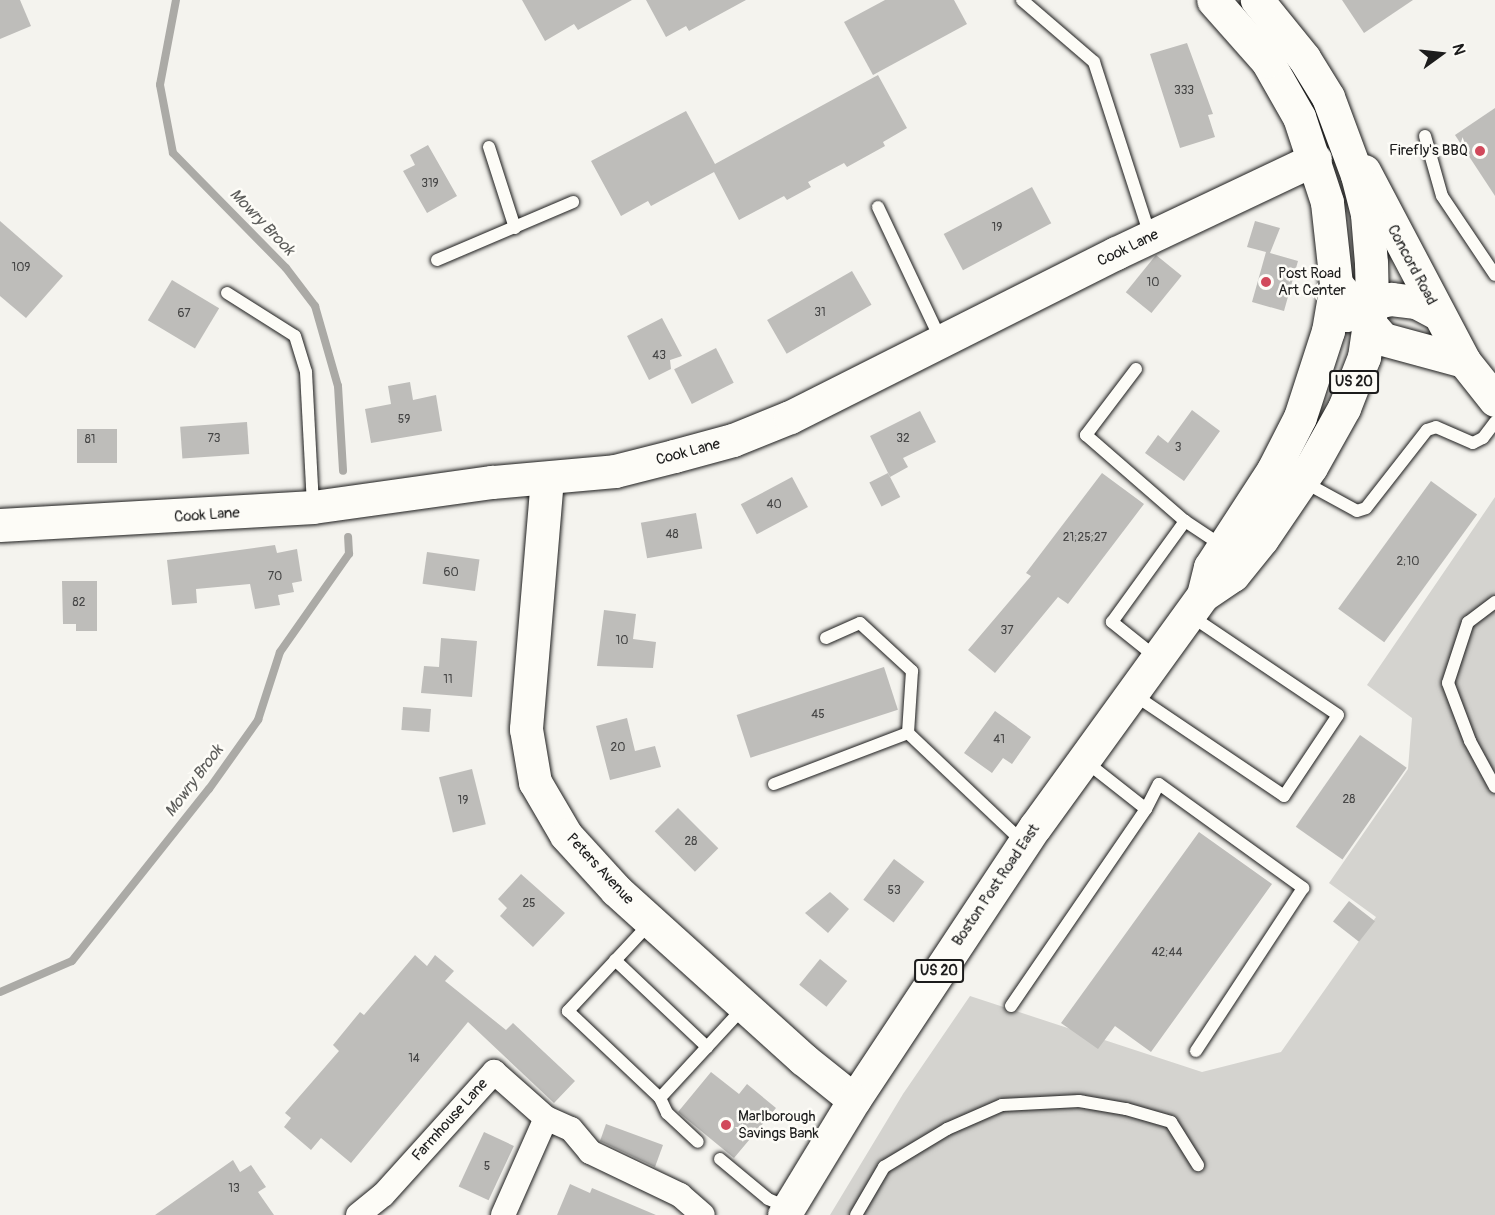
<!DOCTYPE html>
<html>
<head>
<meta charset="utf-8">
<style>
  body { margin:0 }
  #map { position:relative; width:1495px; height:1215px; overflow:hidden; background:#f4f3ee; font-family:Pangolin,sans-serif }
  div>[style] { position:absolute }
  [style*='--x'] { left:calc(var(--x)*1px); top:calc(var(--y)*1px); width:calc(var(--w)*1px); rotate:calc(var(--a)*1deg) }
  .green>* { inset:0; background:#d4d3cf }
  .stream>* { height:8px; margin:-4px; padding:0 4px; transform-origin:4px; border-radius:4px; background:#abaaa6 }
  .building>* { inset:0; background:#bebdba; transform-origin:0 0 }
  .roads { filter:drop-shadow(0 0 2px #1c1c1c) drop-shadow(0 0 2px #1c1c1c) }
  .lane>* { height:12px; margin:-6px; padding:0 6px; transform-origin:6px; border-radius:6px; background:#fdfcf7 }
  .street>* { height:24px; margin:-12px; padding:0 12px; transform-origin:12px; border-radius:12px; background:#fdfcf7 }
  .secondary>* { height:33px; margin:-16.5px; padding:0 16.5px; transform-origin:16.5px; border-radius:16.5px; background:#fdfcf7 }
  .primary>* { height:33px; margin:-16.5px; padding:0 16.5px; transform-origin:16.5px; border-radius:16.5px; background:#fdfcf7 }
  .highway>* { height:33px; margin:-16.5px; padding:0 16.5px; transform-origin:16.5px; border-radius:16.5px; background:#fdfcf7 }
  .dots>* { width:16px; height:16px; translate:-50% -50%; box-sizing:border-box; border:3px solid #fdfcf7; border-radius:50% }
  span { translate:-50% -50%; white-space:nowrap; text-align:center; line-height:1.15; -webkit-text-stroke:5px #fdfcf7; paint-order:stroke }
  .number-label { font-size:12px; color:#444 }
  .number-label span { -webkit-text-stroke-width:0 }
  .shield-label span { padding:2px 4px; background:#fdfcf7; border:2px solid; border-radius:4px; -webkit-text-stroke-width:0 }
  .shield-label { font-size:14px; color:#1c1c1c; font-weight:700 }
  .poi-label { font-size:15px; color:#1c1c1c }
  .right { translate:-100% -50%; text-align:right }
  .left { translate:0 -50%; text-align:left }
  .street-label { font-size:15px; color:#1c1c1c }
  .water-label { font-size:16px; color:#5c5c5a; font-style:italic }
  .north { position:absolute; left:1411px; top:24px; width:60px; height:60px; -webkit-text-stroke:4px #fdfcf7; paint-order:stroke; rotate:75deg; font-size:16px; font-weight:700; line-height:24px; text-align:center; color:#1c1c1c }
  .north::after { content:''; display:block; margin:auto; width:21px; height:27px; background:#1c1c1c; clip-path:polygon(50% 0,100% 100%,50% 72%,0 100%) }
</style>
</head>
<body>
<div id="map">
  <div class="green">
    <i style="clip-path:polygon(1495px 497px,1495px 1215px,830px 1215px,903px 1094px,970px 996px,1202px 1072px,1281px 1052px,1376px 917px,1329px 883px,1408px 769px,1412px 718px,1367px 685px)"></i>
  </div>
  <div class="stream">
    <i style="--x:176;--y:0;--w:86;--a:100.7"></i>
    <i style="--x:160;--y:85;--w:69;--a:79.2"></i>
    <i style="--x:173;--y:153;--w:161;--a:45.5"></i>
    <i style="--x:286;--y:268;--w:48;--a:52.7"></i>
    <i style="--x:315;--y:306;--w:83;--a:74"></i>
    <i style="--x:338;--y:386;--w:85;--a:86.6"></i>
    <i style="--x:0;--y:992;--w:78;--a:-23.3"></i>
    <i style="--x:72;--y:961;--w:220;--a:-51.5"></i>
    <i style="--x:209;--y:789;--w:85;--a:-54.6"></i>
    <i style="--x:258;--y:720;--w:71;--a:-72.1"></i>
    <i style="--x:280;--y:652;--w:120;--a:-54.9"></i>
    <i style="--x:349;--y:554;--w:17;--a:-93"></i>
  </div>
  <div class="building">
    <i style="clip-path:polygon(0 0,20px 0,31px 26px,0 39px)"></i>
    <i style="clip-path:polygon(522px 0,632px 0,578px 30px,574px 24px,545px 41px)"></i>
    <i style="clip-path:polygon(646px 0,746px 0,689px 31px,686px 26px,666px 37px)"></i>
    <i style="clip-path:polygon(885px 0,954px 0,967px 24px,873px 75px,844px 22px)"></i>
    <i style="clip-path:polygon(1342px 0,1413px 0,1364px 33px)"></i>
    <i style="clip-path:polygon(1187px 43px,1213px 114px,1208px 115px,1215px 137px,1180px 148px,1150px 54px)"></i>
    <i style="clip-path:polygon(878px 75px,907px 128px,883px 142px,885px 146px,847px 167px,844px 163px,808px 182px,811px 187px,787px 200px,784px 196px,739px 220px,714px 172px,651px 206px,648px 201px,621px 216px,591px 161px,686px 111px,715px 164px)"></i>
    <i style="clip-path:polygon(1495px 108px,1495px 196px,1455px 135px)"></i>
    <i style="clip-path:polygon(428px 145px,457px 196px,427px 213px,403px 171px,415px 165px,410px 155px)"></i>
    <i style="left:1032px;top:187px;width:41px;height:100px;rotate:62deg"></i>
    <i style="clip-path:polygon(0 221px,63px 276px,26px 318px,0 296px)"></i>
    <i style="clip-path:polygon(1255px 221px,1280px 228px,1270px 253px,1298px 261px,1284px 311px,1252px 302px,1266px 252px,1247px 247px)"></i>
    <i style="left:1156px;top:255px;width:33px;height:48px;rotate:39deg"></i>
    <i style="left:852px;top:271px;width:39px;height:98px;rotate:60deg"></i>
    <i style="left:172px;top:280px;width:55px;height:47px;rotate:31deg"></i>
    <i style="clip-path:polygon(662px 318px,682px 356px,670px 360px,671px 369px,649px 380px,627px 336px)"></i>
    <i style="left:716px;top:348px;width:39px;height:47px;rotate:63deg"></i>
    <i style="clip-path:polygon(410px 382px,413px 400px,436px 395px,442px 431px,371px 443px,365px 409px,391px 404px,388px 386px)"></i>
    <i style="clip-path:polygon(1192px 410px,1220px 431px,1184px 481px,1145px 453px,1158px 435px,1168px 443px)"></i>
    <i style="clip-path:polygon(920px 411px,936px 442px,903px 458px,908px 467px,890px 477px,870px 436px)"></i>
    <i style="left:247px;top:422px;width:32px;height:67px;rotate:86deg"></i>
    <i style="left:77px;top:429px;width:40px;height:34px"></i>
    <i style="left:888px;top:473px;width:27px;height:21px;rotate:63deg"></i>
    <i style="clip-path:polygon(1102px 473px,1144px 504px,1068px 604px,1058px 597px,995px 673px,968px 650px,1031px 576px,1026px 573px)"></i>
    <i style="left:792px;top:477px;width:34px;height:58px;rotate:62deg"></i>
    <i style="left:1431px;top:481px;width:57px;height:158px;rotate:36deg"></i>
    <i style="left:696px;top:513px;width:36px;height:56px;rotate:80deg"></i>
    <i style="clip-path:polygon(275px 545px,277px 553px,297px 549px,302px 581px,292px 583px,294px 592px,278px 595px,280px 605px,255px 609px,250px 584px,196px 589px,197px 603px,172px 605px,167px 560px)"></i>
    <i style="left:427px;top:552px;width:53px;height:32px;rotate:8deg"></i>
    <i style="clip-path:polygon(62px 581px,97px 581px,97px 631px,76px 631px,76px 624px,63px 624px)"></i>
    <i style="clip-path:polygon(604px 610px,636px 614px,633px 639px,656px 642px,653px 668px,597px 666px)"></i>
    <i style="clip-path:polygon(441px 638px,477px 641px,472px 697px,421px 693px,424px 666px,439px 667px)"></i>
    <i style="left:884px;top:667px;width:45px;height:155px;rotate:72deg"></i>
    <i style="left:403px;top:707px;width:28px;height:23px;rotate:4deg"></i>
    <i style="clip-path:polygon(995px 711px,1031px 737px,1012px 764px,1003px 758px,992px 773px,964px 753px)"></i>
    <i style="clip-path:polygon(627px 718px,635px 751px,655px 746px,661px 767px,610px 780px,596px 726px)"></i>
    <i style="left:1360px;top:735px;width:57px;height:112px;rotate:35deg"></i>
    <i style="left:472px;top:769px;width:57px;height:34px;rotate:76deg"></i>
    <i style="left:678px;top:808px;width:57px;height:33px;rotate:45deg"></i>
    <i style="clip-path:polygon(1199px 832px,1272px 884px,1151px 1052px,1115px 1026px,1098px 1049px,1061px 1023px)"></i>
    <i style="left:894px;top:859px;width:38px;height:51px;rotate:37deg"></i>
    <i style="clip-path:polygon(521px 874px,565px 913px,533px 947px,500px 916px,507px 908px,498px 899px)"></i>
    <i style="clip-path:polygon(830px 892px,849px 909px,828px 933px,805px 913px)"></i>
    <i style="left:1349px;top:901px;width:33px;height:26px;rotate:38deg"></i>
    <i style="clip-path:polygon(415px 955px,427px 966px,435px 955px,454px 971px,445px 981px,506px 1030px,513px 1023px,575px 1081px,554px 1103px,468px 1022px,351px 1163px,321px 1138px,311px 1150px,284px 1127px,291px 1118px,285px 1113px,339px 1051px,333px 1045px,360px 1012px,364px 1015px)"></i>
    <i style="left:820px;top:959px;width:35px;height:33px;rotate:39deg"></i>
    <i style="clip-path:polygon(711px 1072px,739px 1094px,747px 1084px,776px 1108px,734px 1158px,678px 1112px)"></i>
    <i style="clip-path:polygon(606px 1124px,663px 1145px,655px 1167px,600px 1141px)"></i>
    <i style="left:484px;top:1132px;width:33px;height:60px;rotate:25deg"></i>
    <i style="clip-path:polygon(233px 1160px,240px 1172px,251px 1165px,266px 1187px,258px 1192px,274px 1215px,155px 1215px)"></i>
    <i style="clip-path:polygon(570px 1184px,590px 1193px,592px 1188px,656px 1215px,557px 1215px)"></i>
  </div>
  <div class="roads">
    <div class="lane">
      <i style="--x:1022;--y:0;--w:95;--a:40.7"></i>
      <i style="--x:1094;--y:62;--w:182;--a:72.1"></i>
      <i style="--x:1425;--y:136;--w:62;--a:74.2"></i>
      <i style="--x:1442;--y:196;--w:95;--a:56.1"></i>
      <i style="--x:489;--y:147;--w:85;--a:72.2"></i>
      <i style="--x:878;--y:207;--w:147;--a:64.7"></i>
      <i style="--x:437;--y:260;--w:148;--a:-23.1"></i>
      <i style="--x:227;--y:293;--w:80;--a:32.3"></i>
      <i style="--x:295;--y:336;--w:38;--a:73"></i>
      <i style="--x:306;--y:372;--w:133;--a:87"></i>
      <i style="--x:1136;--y:369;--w:83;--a:127.1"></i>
      <i style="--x:1086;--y:435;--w:131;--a:41"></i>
      <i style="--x:1185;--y:521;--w:43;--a:33.7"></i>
      <i style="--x:1304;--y:482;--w:60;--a:28.7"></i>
      <i style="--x:1357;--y:511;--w:9;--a:-18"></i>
      <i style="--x:1366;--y:508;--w:99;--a:-52"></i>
      <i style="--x:1427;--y:430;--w:9;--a:-18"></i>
      <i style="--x:1436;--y:427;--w:40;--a:23.4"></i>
      <i style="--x:1473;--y:443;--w:11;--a:-27"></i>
      <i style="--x:1483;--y:438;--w:20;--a:-53"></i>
      <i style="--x:1495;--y:602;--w:34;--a:143"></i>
      <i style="--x:1468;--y:622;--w:64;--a:108.2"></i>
      <i style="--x:1448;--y:683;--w:62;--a:69.2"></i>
      <i style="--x:1470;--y:741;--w:52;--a:61.5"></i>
      <i style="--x:826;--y:638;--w:37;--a:-24"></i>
      <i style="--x:860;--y:623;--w:71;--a:42.7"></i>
      <i style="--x:912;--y:671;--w:62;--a:93.7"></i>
      <i style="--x:1157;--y:658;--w:58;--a:-141.3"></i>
      <i style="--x:1112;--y:622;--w:125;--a:-54.1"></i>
      <i style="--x:1133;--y:694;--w:182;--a:34"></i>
      <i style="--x:1284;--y:796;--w:97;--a:-56.3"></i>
      <i style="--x:1338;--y:715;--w:179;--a:-146"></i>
      <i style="--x:774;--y:784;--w:143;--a:-20.8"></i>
      <i style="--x:908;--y:733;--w:158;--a:43.5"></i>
      <i style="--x:1146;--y:809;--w:28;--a:-63"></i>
      <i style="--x:1159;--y:784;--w:178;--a:35.8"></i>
      <i style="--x:1303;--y:888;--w:195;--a:123.3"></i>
      <i style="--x:651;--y:922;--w:122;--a:133"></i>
      <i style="--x:568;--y:1011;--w:127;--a:43.4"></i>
      <i style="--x:660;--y:1098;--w:17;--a:65"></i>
      <i style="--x:667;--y:1113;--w:42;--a:43.1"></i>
      <i style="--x:615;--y:960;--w:127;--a:43.4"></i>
      <i style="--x:1011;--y:1006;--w:239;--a:-55.6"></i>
      <i style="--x:1146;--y:809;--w:78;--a:-141.8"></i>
      <i style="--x:660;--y:1098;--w:124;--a:-47.3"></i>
      <i style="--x:720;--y:1159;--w:62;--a:39.8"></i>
      <i style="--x:768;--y:1199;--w:21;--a:23"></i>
      <i style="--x:856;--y:1215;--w:56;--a:-59.7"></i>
      <i style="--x:884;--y:1167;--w:74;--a:-31.1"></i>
      <i style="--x:947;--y:1129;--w:60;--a:-23.6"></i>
      <i style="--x:1002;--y:1105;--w:77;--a:-3"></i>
      <i style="--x:1079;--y:1101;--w:48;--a:9.7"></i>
      <i style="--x:1126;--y:1109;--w:47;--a:16.1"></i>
      <i style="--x:1171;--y:1122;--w:51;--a:57.9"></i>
    </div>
    <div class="street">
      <i style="--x:546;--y:1118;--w:27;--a:24"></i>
      <i style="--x:571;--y:1129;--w:30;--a:50"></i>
      <i style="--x:590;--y:1152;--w:100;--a:25.5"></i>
      <i style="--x:680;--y:1195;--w:30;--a:41"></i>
      <i style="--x:358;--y:1215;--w:32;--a:-39"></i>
      <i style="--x:383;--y:1195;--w:166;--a:-47.9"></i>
      <i style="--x:494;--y:1072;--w:69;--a:41.5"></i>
      <i style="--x:546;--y:1118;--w:106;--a:113.9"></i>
    </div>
    <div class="secondary">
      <i style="--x:1364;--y:171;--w:215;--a:62.2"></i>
      <i style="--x:1464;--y:361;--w:50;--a:51.5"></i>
      <i style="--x:1336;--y:284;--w:72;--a:49.5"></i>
      <i style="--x:1383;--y:339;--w:84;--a:15.2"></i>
      <i style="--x:1346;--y:315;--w:11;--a:-41"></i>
      <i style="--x:1354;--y:308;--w:38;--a:-14"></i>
      <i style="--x:1391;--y:299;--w:25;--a:7"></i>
      <i style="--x:1416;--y:302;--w:24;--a:28"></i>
      <i style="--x:547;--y:478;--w:252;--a:94.8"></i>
      <i style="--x:526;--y:729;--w:54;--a:80.4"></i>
      <i style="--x:535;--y:782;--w:61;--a:59.7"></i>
      <i style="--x:566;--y:835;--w:74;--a:47.7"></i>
      <i style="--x:616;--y:890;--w:252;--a:42.1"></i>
      <i style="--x:803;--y:1059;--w:65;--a:38.8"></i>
      <i style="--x:0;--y:525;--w:314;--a:-3.3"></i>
      <i style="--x:313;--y:507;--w:181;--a:-8"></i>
      <i style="--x:492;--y:482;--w:123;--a:-5.1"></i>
      <i style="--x:615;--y:471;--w:61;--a:-14.3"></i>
      <i style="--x:674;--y:456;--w:61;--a:-15.2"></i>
      <i style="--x:733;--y:440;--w:61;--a:-22"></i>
      <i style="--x:790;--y:417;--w:365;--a:-26.7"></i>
      <i style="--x:1116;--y:253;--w:220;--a:-25.3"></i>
    </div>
    <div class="primary">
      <i style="--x:1203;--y:595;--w:29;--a:-76"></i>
      <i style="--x:1210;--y:567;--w:116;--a:-57"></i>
      <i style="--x:1273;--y:470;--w:59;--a:-63"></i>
      <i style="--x:1300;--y:417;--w:90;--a:-72"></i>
      <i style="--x:1328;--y:331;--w:48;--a:-80.3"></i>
      <i style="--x:1336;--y:284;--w:82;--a:-96.3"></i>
      <i style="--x:1327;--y:202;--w:89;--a:-108.2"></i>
      <i style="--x:1299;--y:117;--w:64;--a:-119.7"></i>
      <i style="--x:1267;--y:61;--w:81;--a:-131.5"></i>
      <i style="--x:854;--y:1100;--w:328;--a:-56.5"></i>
      <i style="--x:1035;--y:827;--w:286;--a:-54.1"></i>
      <i style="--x:1203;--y:595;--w:36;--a:-34"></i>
      <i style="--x:1233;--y:575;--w:46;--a:-51.1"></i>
      <i style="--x:1262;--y:539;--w:87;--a:-55.8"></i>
      <i style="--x:1311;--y:467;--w:68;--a:-60.8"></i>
      <i style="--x:1344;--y:408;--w:55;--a:-68.6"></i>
      <i style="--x:1364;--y:357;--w:55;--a:-81.6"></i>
      <i style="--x:1372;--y:303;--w:40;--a:-91.4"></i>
      <i style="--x:1371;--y:263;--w:49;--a:-94.7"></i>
      <i style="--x:1367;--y:214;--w:40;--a:-104.4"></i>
      <i style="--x:1357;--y:175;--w:83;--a:-110.4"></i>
      <i style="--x:1328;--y:97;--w:46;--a:-121.6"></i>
      <i style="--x:1304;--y:58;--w:75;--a:-129"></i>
    </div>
    <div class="highway">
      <i style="--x:784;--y:1215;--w:135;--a:-58.7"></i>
    </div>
  </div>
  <div class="dots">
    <i style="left:1480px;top:151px;background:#d1495b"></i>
    <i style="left:1266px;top:282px;background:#d1495b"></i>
    <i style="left:726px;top:1125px;background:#d1495b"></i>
  </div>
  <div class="number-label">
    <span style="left:1184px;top:91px">333</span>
    <span style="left:430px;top:184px">319</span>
    <span style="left:997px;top:228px">19</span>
    <span style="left:21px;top:268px">109</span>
    <span style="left:1153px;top:283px">10</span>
    <span style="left:820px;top:313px">31</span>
    <span style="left:184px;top:314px">67</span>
    <span style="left:659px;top:356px">43</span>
    <span style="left:404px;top:420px">59</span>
    <span style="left:214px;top:439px">73</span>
    <span style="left:903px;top:439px">32</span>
    <span style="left:90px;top:440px">81</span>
    <span style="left:1178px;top:448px">3</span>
    <span style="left:774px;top:505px">40</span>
    <span style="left:672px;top:535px">48</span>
    <span style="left:1085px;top:538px">21;25;27</span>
    <span style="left:1408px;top:562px">2;10</span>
    <span style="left:451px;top:573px">60</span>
    <span style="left:275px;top:577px">70</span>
    <span style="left:79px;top:603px">82</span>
    <span style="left:1007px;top:631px">37</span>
    <span style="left:622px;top:641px">10</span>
    <span style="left:448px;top:680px">11</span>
    <span style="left:818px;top:715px">45</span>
    <span style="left:999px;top:740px">41</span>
    <span style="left:618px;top:748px">20</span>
    <span style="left:1349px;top:800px">28</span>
    <span style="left:463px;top:801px">19</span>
    <span style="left:691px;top:842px">28</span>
    <span style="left:894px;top:891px">53</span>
    <span style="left:529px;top:904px">25</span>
    <span style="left:1167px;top:953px">42;44</span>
    <span style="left:414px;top:1059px">14</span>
    <span style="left:487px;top:1167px">5</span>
    <span style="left:234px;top:1189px">13</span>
  </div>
  <div class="shield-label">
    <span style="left:1354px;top:382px">US 20</span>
    <span style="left:939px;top:971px">US 20</span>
  </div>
  <div class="poi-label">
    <span class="right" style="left:1468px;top:151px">Firefly's BBQ</span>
    <span class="left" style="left:1278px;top:282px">Post Road<br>Art Center</span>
    <span class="left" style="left:738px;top:1125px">Marlborough<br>Savings Bank</span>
  </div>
  <div class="street-label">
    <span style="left:1128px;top:248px;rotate:-26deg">Cook Lane</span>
    <span style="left:1412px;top:265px;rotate:62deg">Concord Road</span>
    <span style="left:688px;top:452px;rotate:-15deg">Cook Lane</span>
    <span style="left:207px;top:515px;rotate:-4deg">Cook Lane</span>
    <span style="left:600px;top:869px;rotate:47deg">Peters Avenue</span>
    <span style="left:996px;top:885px;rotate:-56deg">Boston Post Road East</span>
    <span style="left:450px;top:1120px;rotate:-48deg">Farmhouse Lane</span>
  </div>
  <div class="water-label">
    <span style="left:262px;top:222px;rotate:46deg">Mowry Brook</span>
    <span style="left:194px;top:781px;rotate:-53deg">Mowry Brook</span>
  </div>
  <div class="north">N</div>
</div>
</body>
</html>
